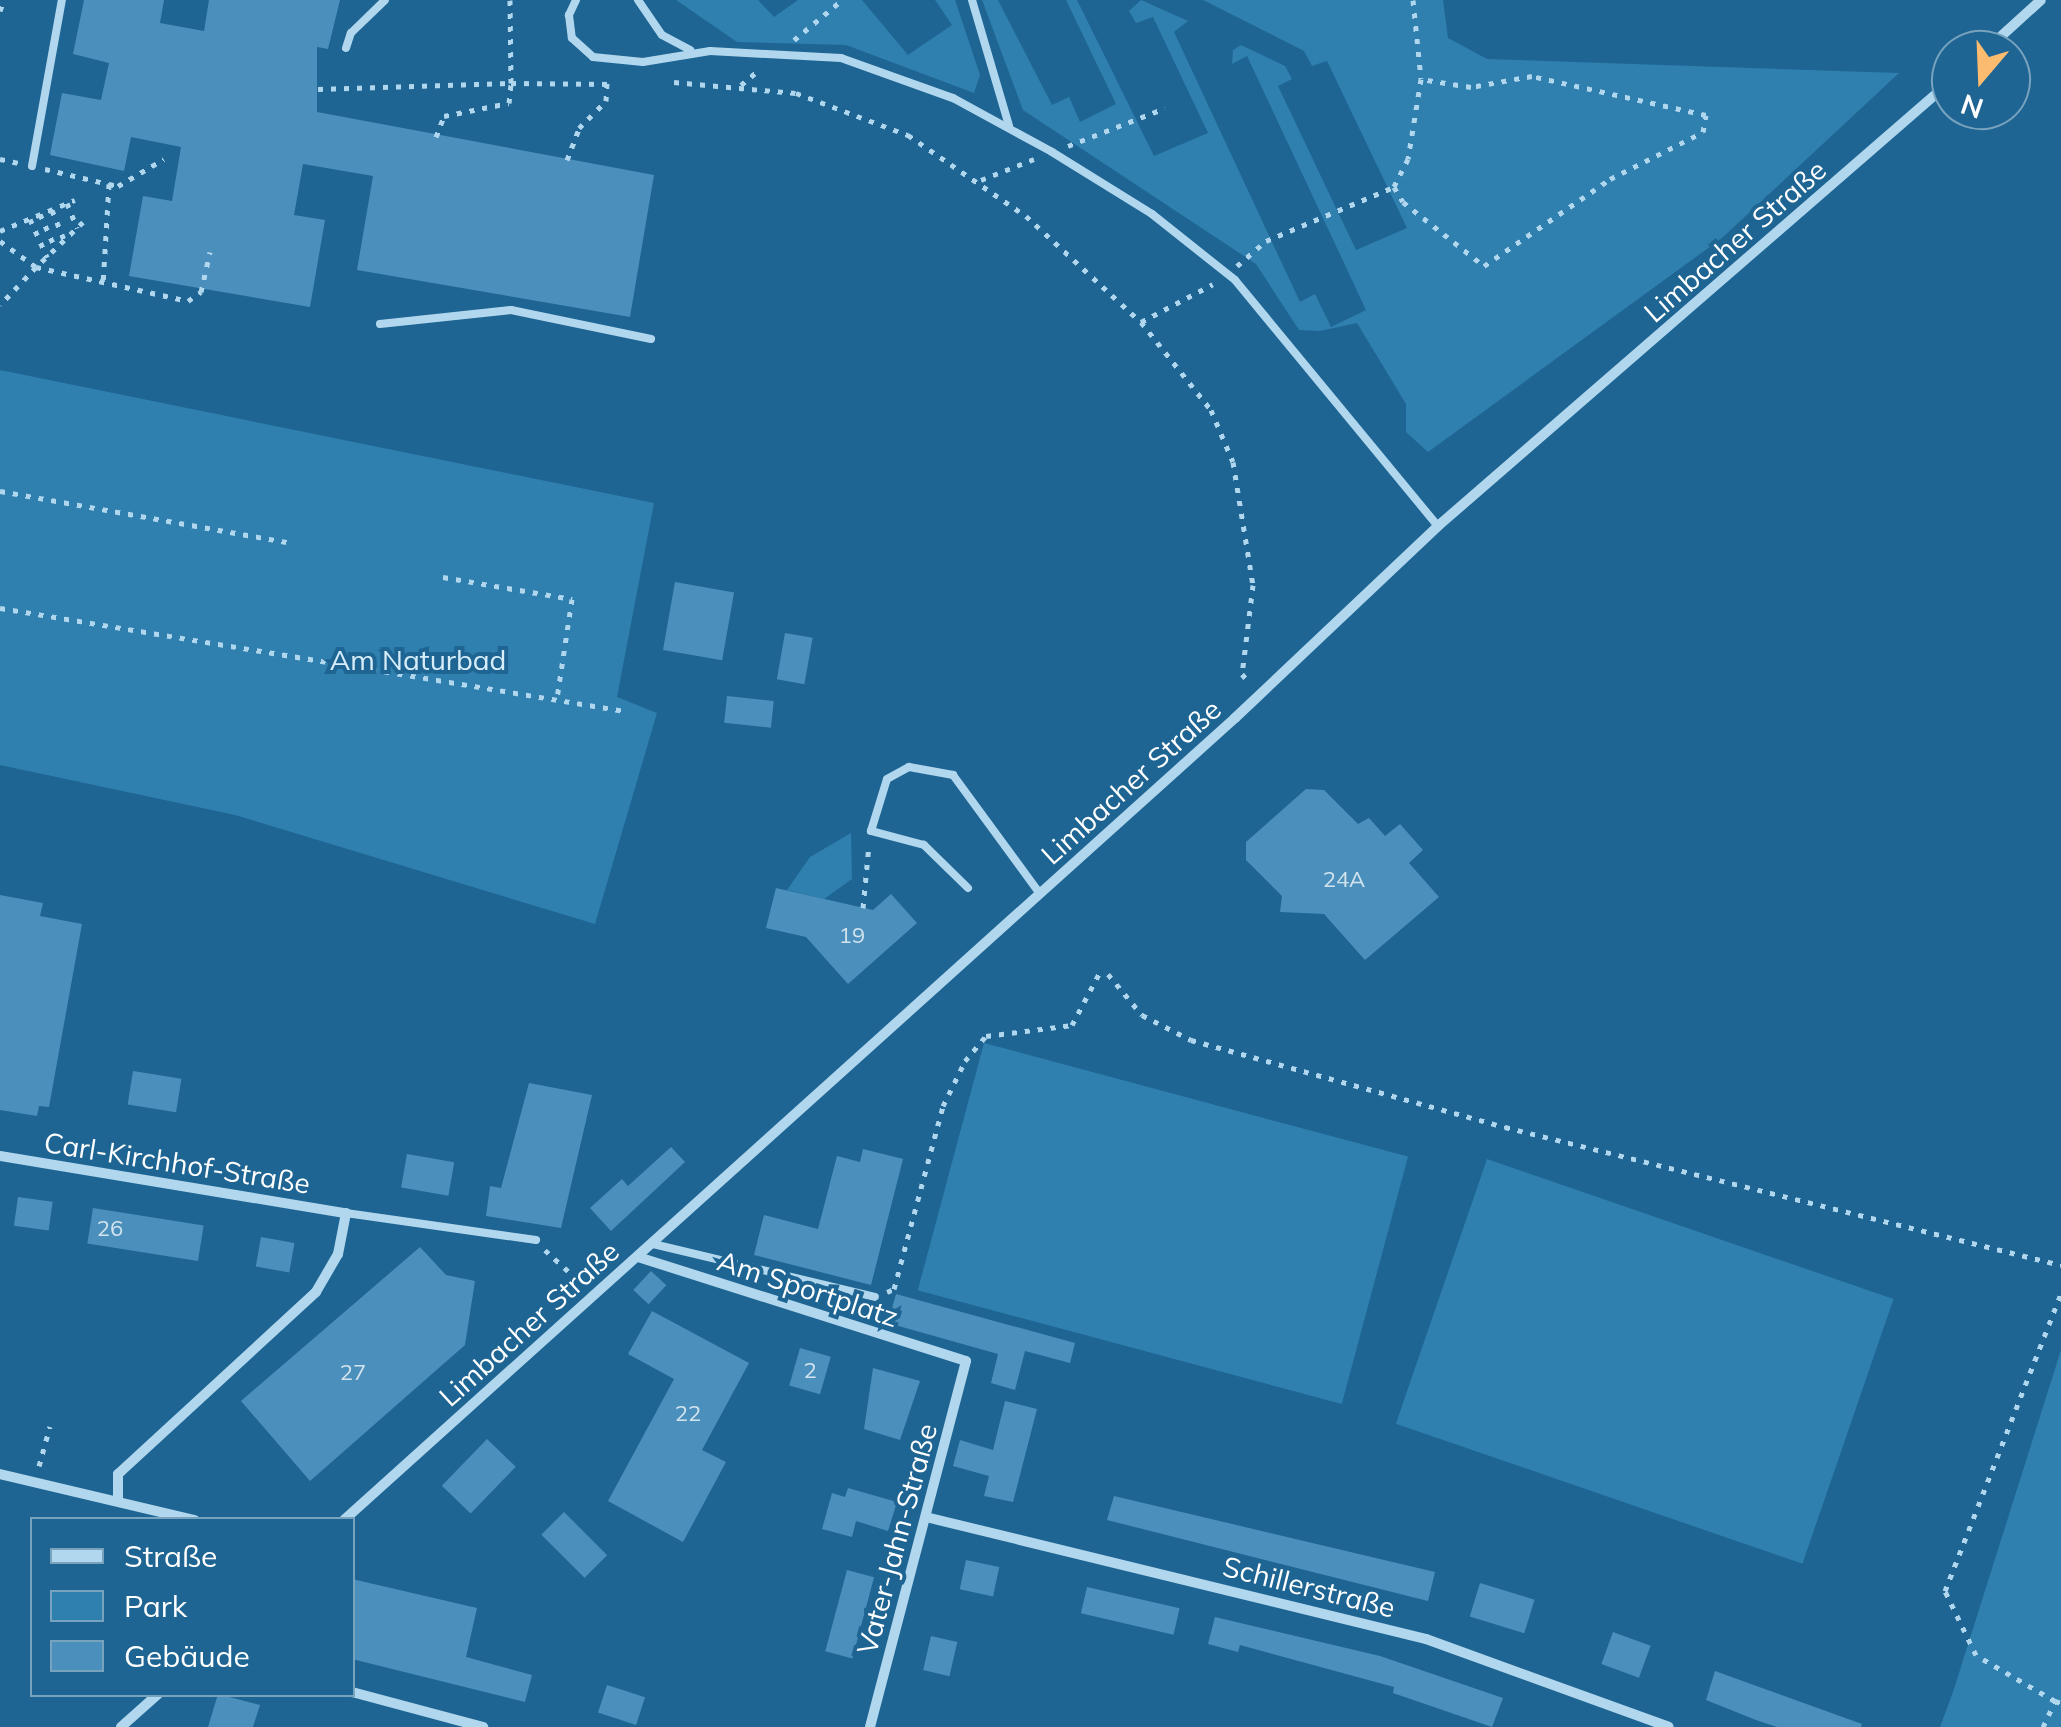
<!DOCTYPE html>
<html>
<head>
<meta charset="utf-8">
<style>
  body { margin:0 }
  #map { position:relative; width:2061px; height:1727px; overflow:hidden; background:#1e6593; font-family:Mulish,sans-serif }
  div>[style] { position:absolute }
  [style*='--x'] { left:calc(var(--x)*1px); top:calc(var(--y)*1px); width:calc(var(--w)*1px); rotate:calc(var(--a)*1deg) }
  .green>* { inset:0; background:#2f7faf; transform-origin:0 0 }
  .building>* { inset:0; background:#4b90bc; transform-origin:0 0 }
  .path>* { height:5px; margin-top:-2.5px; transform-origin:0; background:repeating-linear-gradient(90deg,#b1d7ee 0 5px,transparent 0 13px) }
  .lane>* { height:8px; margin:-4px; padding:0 4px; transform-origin:4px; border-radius:4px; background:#b1d7ee }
  .street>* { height:10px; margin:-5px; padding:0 5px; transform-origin:5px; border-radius:5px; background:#b1d7ee }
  span { translate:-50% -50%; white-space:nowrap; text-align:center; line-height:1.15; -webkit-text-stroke:8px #1e6593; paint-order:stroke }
  .number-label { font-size:22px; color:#d2e3ee }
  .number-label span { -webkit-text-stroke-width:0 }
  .street-label { font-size:28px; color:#fff }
  .park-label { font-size:28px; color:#d7edfa }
  .legend { position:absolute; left:30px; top:1517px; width:325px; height:180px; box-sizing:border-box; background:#1e6593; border:2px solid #78a3be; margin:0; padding:12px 18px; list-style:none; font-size:30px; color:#fff }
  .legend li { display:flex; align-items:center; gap:20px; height:50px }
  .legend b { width:50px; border:2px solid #78a3be }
  .north { position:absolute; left:1931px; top:30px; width:100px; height:100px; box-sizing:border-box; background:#1e6593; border:2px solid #78a3be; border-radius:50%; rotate:199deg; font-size:28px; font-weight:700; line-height:40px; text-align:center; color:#fff }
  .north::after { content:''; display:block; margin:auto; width:35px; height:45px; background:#fcbc70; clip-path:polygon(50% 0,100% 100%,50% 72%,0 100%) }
</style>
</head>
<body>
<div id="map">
  <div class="green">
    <i style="clip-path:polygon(676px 0,758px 0,774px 17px,798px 0,862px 0,908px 55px,952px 25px,935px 0,955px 0,980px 75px,974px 93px,846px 45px,737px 42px)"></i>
    <i style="clip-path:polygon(982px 0,998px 0,1052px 105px,1069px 97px,1080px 122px,1116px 104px,1066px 0,1077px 0,1154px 156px,1208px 133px,1153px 17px,1136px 23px,1129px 11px,1141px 0,1188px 21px,1174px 32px,1300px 302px,1315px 294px,1331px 327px,1366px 310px,1247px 56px,1232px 64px,1233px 50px,1241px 45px,1285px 66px,1292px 79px,1278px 86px,1356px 250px,1407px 228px,1327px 61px,1312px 66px,1304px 51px,1203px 0,1443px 0,1448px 38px,1487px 59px,1899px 73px,1722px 238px,1428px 452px,1406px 432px,1406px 404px,1357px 323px,1320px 331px,1299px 330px,1256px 264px,1023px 110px)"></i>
    <i style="clip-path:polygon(0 370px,654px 503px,617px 697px,657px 713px,595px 924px,235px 815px,0 765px)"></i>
    <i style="clip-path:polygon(851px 833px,852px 879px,824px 899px,787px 890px,810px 857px)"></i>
    <i style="left:984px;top:1043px;width:439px;height:256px;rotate:15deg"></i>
    <i style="left:1487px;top:1159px;width:430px;height:280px;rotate:19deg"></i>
    <i style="clip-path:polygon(2061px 1350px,2061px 1727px,1940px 1727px,1953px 1692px)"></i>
  </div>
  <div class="building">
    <i style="clip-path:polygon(84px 0,164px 0,160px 23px,204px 31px,209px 0,340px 0,328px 49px,317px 47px,317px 112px,654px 175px,630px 317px,357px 270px,373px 176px,303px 164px,294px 215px,325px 220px,310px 307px,129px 276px,143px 196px,172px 201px,181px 147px,131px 137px,124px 171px,50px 155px,62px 93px,101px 100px,109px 63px,73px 54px)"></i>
    <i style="left:675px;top:582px;width:60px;height:69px;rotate:10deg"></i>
    <i style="left:785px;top:633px;width:28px;height:47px;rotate:10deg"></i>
    <i style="left:727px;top:696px;width:47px;height:27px;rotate:6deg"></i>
    <i style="clip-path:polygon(1306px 789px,1324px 790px,1358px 824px,1369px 818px,1385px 836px,1400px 824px,1423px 850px,1409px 863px,1439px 897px,1365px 960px,1324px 914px,1280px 912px,1282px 896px,1246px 860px,1246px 842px)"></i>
    <i style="clip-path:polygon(776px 888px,873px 910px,891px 894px,917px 923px,848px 984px,806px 937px,766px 928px)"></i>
    <i style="clip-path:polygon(0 895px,43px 903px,40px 916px,82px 924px,49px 1107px,39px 1106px,37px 1116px,0 1110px)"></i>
    <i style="left:133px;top:1071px;width:49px;height:34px;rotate:9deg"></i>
    <i style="clip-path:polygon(529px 1083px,592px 1095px,561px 1228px,486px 1216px,490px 1186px,501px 1188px)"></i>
    <i style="clip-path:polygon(671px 1147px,685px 1162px,611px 1231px,590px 1208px,622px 1179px,628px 1186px)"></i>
    <i style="clip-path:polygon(863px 1149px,903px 1159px,871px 1285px,754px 1255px,764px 1215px,818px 1229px,837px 1156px,860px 1162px)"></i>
    <i style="left:407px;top:1154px;width:48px;height:34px;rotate:10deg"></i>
    <i style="left:18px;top:1197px;width:35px;height:29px;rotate:8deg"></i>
    <i style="left:93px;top:1208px;width:112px;height:36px;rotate:9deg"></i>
    <i style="left:261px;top:1237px;width:34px;height:30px;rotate:10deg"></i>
    <i style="clip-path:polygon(420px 1247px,446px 1275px,475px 1281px,465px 1345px,310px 1481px,241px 1401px)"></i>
    <i style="left:651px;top:1271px;width:21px;height:26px;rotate:43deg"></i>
    <i style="clip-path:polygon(896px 1294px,1075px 1343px,1070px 1363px,1025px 1351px,1015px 1390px,991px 1383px,998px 1354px,888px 1323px)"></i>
    <i style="clip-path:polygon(652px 1311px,749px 1363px,702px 1450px,726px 1462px,683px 1542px,608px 1501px,674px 1379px,628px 1354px)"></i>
    <i style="left:800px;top:1348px;width:32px;height:39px;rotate:16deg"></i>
    <i style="clip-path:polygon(873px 1368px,920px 1381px,900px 1440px,864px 1429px)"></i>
    <i style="clip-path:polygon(1005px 1401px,1037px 1409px,1013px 1502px,984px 1496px,989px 1476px,953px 1466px,960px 1440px,993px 1450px)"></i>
    <i style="left:487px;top:1439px;width:40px;height:65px;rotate:44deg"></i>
    <i style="clip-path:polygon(848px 1488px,897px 1502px,888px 1531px,856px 1521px,852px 1537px,822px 1529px,832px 1493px,845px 1497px)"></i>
    <i style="clip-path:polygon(1114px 1496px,1435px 1572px,1428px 1601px,1107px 1520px)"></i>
    <i style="left:564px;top:1512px;width:61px;height:32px;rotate:45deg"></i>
    <i style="left:966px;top:1560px;width:34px;height:30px;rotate:12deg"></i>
    <i style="left:847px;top:1570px;width:28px;height:84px;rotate:15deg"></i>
    <i style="clip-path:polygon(352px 1579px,477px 1608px,466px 1657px,532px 1675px,525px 1702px,352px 1659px)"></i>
    <i style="left:1480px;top:1583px;width:57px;height:35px;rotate:17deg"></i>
    <i style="left:1087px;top:1587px;width:95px;height:27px;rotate:13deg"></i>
    <i style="clip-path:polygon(1215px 1617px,1380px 1656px,1503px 1698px,1492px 1727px,1393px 1693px,1394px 1687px,1240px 1645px,1238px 1652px,1208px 1644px)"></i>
    <i style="left:1613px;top:1632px;width:40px;height:34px;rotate:20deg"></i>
    <i style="left:931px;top:1636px;width:27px;height:35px;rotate:13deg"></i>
    <i style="clip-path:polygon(1715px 1671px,1862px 1724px,1861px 1727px,1777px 1727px,1756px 1720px,1706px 1700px)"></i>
    <i style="left:607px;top:1685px;width:40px;height:29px;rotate:18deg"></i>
    <i style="clip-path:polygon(218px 1694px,260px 1705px,253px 1727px,208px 1727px)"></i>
  </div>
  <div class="path">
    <i style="--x:1413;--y:0;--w:79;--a:84.2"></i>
    <i style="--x:1421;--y:79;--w:81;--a:99.2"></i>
    <i style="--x:1408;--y:159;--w:31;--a:117"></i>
    <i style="--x:1394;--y:187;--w:17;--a:59"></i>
    <i style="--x:1403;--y:202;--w:103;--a:38.3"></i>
    <i style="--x:1484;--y:266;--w:153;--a:-34.6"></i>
    <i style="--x:1610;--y:179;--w:104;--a:-26.8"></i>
    <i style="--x:1703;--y:132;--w:17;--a:-80"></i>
    <i style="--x:1706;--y:115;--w:178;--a:-167.4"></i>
    <i style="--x:1532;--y:76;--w:62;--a:169.8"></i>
    <i style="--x:1471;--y:87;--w:51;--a:-170.9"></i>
    <i style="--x:0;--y:11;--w:12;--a:-70"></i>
    <i style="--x:794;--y:40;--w:62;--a:-39.8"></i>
    <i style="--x:674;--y:82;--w:122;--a:5.2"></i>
    <i style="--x:796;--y:93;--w:120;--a:20.6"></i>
    <i style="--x:908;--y:135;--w:143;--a:34.5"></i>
    <i style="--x:1026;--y:216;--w:156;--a:42.7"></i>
    <i style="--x:1141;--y:322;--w:112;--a:51.5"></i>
    <i style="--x:1211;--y:410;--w:56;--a:67.1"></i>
    <i style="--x:1233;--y:462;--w:125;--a:80.8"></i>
    <i style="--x:1253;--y:585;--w:90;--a:97"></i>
    <i style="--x:1242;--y:674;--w:9;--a:49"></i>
    <i style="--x:741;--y:85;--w:23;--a:-40"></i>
    <i style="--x:318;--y:89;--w:193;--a:-1.8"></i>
    <i style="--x:511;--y:83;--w:83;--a:-90.7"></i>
    <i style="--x:436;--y:137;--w:22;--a:-69"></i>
    <i style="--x:444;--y:116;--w:66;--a:-11.3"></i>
    <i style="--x:509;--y:103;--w:20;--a:-84"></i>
    <i style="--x:511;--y:83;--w:101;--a:0.6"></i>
    <i style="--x:1068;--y:146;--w:104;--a:-21.4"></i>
    <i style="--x:0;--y:159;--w:19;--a:12"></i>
    <i style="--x:567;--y:160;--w:34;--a:-69"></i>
    <i style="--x:579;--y:128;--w:38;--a:-45"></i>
    <i style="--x:606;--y:101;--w:18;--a:-87"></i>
    <i style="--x:45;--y:169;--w:66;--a:13.2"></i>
    <i style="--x:109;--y:184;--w:101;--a:93.4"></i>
    <i style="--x:981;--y:180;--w:57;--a:-21.6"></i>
    <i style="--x:109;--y:184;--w:9;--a:13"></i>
    <i style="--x:118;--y:186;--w:53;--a:-30.4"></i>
    <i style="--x:67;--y:203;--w:27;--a:68"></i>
    <i style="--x:52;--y:210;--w:31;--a:68"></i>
    <i style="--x:40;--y:214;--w:37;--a:66"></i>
    <i style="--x:30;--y:219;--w:42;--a:65.9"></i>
    <i style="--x:83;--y:222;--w:65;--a:136.2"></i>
    <i style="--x:36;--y:267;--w:156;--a:12.6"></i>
    <i style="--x:188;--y:301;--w:16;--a:-35"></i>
    <i style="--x:201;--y:292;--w:41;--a:-77.3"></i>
    <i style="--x:0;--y:231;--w:81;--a:-22.5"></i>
    <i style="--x:0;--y:241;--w:44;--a:35.8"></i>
    <i style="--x:36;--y:267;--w:52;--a:133.5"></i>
    <i style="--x:1237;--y:266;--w:38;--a:-41"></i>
    <i style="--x:1266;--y:241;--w:139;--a:-22.9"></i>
    <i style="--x:1141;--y:322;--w:81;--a:-27.8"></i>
    <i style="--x:0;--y:491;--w:298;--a:10.1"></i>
    <i style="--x:443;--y:577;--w:131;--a:9.7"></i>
    <i style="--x:572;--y:599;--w:100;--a:98.6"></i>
    <i style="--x:0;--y:608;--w:633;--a:9.36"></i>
    <i style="--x:863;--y:908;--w:64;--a:-84.6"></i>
    <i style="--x:1108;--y:974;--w:53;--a:50.3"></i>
    <i style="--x:1142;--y:1015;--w:55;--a:27"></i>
    <i style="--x:1191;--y:1040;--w:326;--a:15.5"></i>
    <i style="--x:1505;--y:1127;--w:573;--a:13.94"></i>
    <i style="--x:545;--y:1250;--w:47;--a:42.4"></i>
    <i style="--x:887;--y:1292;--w:8;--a:-23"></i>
    <i style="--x:894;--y:1289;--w:189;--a:-75"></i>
    <i style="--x:943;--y:1106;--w:50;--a:-63.9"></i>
    <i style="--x:965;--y:1061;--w:33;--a:-50"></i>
    <i style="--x:986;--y:1036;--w:87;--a:-7.3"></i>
    <i style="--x:1072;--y:1025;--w:64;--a:-62.2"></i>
    <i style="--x:39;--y:1466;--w:41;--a:-74.6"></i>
    <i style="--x:2055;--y:1701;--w:91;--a:-149.8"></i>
    <i style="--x:1976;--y:1655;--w:71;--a:-115.8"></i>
    <i style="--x:1945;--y:1591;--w:319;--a:-68.7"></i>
    <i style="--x:2043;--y:1727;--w:29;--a:-65"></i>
    <i style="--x:2055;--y:1701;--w:6;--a:18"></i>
  </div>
  <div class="lane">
    <i style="--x:576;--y:0;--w:17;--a:115"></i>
    <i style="--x:569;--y:15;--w:23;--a:83"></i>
    <i style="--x:572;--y:38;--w:28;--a:42"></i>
    <i style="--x:593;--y:57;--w:50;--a:5.7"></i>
    <i style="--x:643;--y:62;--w:68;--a:-9.3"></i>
    <i style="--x:710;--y:51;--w:131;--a:3.1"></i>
    <i style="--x:841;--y:58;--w:119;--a:19.7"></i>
    <i style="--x:953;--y:98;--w:113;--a:28.6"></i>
    <i style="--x:1052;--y:152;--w:118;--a:31.8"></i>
    <i style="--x:1152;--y:214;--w:106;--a:38.5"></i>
    <i style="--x:1235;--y:280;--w:319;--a:50.5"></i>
    <i style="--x:638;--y:0;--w:42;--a:55.6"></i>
    <i style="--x:662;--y:35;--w:32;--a:28"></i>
    <i style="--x:972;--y:0;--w:131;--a:73.6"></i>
    <i style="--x:346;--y:48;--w:16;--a:-72"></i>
    <i style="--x:351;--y:33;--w:47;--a:-44.1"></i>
    <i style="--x:32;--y:166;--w:169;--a:-79.8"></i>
    <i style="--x:380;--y:324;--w:132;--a:-6.1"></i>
    <i style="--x:511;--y:310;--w:143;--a:11.7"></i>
    <i style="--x:968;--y:888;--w:62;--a:-135.7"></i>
    <i style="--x:924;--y:845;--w:55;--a:-165.2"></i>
    <i style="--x:871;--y:831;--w:54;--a:-72.9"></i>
    <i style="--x:887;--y:779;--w:25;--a:-29"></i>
    <i style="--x:909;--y:767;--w:45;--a:10.3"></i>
    <i style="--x:953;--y:775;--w:147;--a:53.8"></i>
    <i style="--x:346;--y:1213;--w:192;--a:8.1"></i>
    <i style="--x:653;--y:1244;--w:228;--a:13.4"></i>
  </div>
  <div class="street">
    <i style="--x:1986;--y:50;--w:74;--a:-42.3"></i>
    <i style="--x:0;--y:1156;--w:351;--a:9.4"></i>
    <i style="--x:346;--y:1213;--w:42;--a:101"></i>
    <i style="--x:338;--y:1254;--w:44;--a:120.1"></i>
    <i style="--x:316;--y:1292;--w:269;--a:137.4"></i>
    <i style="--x:118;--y:1474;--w:25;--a:90"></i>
    <i style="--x:638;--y:1257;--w:344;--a:17.6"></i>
    <i style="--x:966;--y:1361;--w:378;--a:104.7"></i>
    <i style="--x:0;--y:1474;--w:200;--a:13.3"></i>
    <i style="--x:930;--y:1518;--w:511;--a:13.71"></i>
    <i style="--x:1426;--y:1639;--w:258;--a:19.9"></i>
    <i style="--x:344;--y:1520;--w:1199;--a:-41.99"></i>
    <i style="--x:1235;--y:718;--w:279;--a:-43.4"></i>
    <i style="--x:1438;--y:526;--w:679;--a:-40.94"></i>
    <i style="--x:352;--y:1692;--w:136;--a:15"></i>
    <i style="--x:121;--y:1727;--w:50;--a:-41.7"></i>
  </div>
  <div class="number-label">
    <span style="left:1344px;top:880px">24A</span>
    <span style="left:852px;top:936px">19</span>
    <span style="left:110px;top:1229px">26</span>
    <span style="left:810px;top:1371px">2</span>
    <span style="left:353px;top:1373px">27</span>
    <span style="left:688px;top:1414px">22</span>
  </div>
  <div class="street-label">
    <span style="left:1735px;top:241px;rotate:-41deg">Limbacher Straße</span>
    <span style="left:1131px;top:782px;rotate:-42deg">Limbacher Straße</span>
    <span style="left:177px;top:1163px;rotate:9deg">Carl-Kirchhof-Straße</span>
    <span style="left:808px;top:1289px;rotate:18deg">Am Sportplatz</span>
    <span style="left:529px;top:1324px;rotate:-42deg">Limbacher Straße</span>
    <span style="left:897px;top:1539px;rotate:-75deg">Vater-Jahn-Straße</span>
    <span style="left:1309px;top:1587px;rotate:14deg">Schillerstraße</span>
  </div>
  <div class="park-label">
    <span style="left:418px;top:660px">Am Naturbad</span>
  </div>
  <ul class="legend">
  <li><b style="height:12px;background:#b1d7ee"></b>Straße</li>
  <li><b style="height:28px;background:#2f7faf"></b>Park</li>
  <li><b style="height:28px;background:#4b90bc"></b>Gebäude</li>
  </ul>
  <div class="north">N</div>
</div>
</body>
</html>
